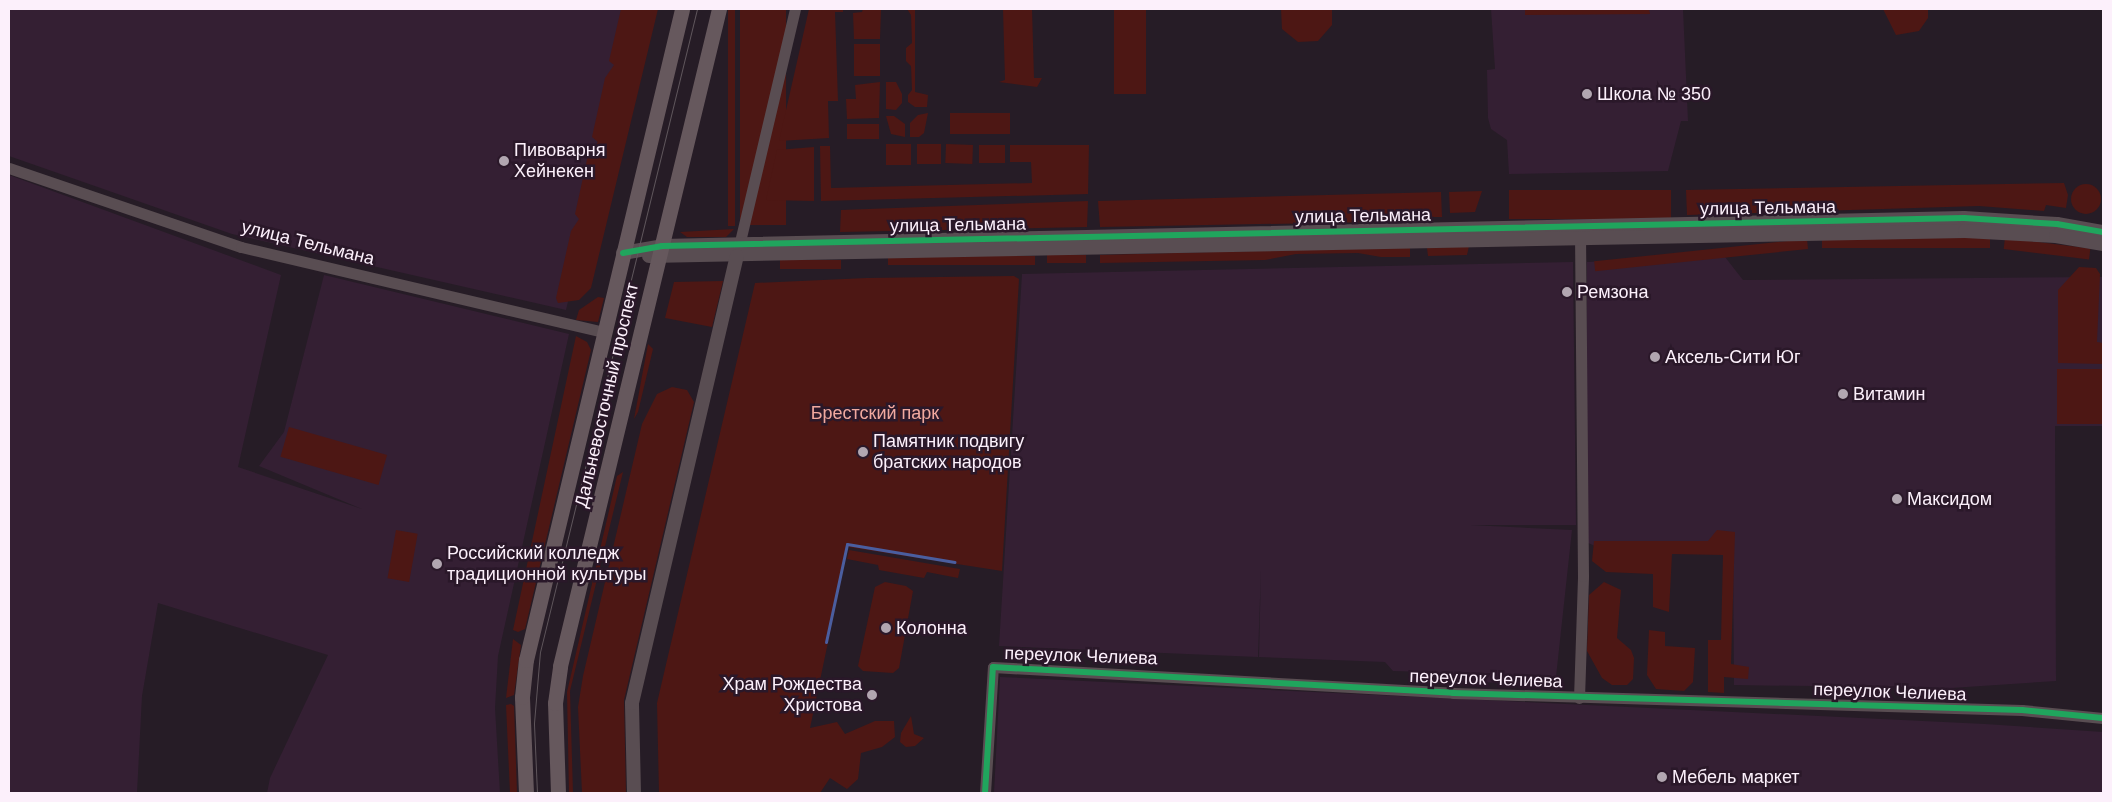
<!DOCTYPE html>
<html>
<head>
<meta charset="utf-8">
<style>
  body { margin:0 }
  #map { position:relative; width:2112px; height:802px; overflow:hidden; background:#261c26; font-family:Arial,sans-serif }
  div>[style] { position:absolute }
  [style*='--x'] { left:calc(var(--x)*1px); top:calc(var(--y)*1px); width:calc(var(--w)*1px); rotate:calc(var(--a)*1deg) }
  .built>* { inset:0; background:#341f33 }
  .green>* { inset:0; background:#4d1714; transform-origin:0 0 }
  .round { border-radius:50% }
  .stream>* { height:3px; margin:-1.5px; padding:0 1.5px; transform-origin:1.5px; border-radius:1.5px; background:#4a5e9f }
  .minor>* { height:11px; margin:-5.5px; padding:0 5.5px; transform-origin:5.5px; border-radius:5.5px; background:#594d52 }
  .tertiary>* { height:14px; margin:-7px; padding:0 7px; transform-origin:7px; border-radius:7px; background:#594d52 }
  .secondary>* { height:15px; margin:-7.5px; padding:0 7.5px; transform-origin:7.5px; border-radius:7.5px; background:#66585d }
  .tram>* { height:1px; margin:-0.5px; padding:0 0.5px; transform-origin:0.5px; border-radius:0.5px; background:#5f565c }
  .cycleway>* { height:6px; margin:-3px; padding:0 3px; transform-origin:3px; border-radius:3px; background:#20a55d }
  .dots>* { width:14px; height:14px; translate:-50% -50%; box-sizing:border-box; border:2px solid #2a1829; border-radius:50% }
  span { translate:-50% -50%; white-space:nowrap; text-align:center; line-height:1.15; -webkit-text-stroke:5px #2a1829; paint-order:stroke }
  .poi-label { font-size:18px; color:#fcf0fb }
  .left { translate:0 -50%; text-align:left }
  .right { translate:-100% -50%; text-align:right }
  .street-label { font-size:18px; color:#fcf0fb }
  .park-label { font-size:18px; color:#f1a99f }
  .frame { position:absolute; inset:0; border:10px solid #fcf0fb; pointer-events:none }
</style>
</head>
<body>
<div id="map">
  <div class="built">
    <i style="clip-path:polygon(9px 9px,637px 9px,566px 310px,232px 234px,9px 156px)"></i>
    <i style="clip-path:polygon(1491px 9px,1683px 9px,1688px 121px,1681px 121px,1668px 171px,1509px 174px,1507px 140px,1491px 129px,1488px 118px,1487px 70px,1495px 69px)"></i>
    <i style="clip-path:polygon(9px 175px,281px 275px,238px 467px,362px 509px,259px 466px,284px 432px,324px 275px,569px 334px,498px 656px,495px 708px,500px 793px,267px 793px,270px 778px,328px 655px,158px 603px,142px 696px,137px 793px,9px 793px)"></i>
    <i style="clip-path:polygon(1725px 257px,1743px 280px,2103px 277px,2103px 426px,2055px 426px,2056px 681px,1951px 688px,1734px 685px,1733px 549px,1595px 546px,1586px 542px,1587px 262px)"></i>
    <i style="clip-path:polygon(1573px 262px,1576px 525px,1470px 525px,1572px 530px,1555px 686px,1429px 679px,1428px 672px,1393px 671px,1385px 662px,1259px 657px,1261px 569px,1258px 657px,999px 646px,1022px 274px)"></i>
    <i style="clip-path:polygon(1000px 677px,1985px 724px,2103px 732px,2103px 793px,994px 793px)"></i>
  </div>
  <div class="green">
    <i style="clip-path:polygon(621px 9px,658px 9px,591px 288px,579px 300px,558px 303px,556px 298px,571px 231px,579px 219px,575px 214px,588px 155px,598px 142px,592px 137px,605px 78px,614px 65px,609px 61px)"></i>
    <i style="left:728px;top:9px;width:7px;height:217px"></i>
    <i style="left:740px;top:9px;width:46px;height:216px"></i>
    <i style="clip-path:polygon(809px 9px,843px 9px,843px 12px,835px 12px,838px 101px,828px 101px,829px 138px,779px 141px)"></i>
    <i style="clip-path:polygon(863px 9px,881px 9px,880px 39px,854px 39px,853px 13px,862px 12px)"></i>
    <i style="clip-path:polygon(907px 9px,915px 9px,915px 92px,928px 95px,927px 107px,915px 107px,908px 102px,908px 95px,912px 90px,911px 66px,906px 61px,906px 48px,912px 43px,911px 15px)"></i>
    <i style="clip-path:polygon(1003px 9px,1032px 9px,1034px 78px,1042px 78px,1037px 87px,999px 82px,1005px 80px)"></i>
    <i style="left:1114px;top:9px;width:32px;height:85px"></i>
    <i style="clip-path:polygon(1281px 9px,1332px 9px,1332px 25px,1318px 41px,1298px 42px,1282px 29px)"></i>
    <i style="clip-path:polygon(1525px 9px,1649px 9px,1650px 14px,1525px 15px)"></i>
    <i style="clip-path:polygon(1883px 9px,1928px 9px,1928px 18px,1919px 31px,1896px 35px)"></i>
    <i style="left:880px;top:44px;width:32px;height:26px;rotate:90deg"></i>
    <i style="clip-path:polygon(880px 82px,879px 118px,847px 119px,846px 99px,856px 99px,855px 85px)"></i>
    <i style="clip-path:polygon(886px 82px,896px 82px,902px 94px,902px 103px,896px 110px,886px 109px)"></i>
    <i style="clip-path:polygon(928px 113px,924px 133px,919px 137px,910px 137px,910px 123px,918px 115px)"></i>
    <i style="left:950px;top:113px;width:60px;height:21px"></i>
    <i style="clip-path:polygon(886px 116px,894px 116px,905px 124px,905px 137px,891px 134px)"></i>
    <i style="left:879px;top:124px;width:15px;height:32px;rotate:90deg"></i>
    <i style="left:886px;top:144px;width:25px;height:21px"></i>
    <i style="left:917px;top:144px;width:24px;height:20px"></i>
    <i style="left:946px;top:144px;width:27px;height:19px;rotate:2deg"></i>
    <i style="left:979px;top:145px;width:26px;height:18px"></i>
    <i style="clip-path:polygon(1010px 145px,1089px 145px,1088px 194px,821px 201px,820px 146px,830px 146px,831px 188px,1032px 183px,1031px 162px,1010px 162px)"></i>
    <i style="clip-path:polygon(814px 147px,814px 201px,766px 200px,777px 150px)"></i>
    <i style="clip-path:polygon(2064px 183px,2068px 195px,2066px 208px,2046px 205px,2044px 211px,1979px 206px,1687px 215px,1686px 190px)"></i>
    <i class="round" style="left:2071px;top:184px;width:30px;height:30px"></i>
    <i style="left:1509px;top:190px;width:162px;height:29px"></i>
    <i style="clip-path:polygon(1482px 191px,1475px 212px,1450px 213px,1449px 192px)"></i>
    <i style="clip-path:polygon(1441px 192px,1442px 217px,1430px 217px,1430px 221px,1100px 227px,1098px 201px)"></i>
    <i style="clip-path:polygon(1088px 201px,1087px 227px,840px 232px,841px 210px)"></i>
    <i style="clip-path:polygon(734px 229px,726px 237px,687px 237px,680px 232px)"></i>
    <i style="left:1990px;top:238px;width:10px;height:168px;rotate:90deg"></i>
    <i style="left:2005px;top:238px;width:86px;height:11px;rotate:7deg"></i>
    <i style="left:1807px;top:239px;width:10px;height:214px;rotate:84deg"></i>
    <i style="clip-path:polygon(1469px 246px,1467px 255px,1428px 256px,1427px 248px)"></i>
    <i style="clip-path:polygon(1410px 247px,1410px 257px,1381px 257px,1358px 253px,1296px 254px,1265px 260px,1100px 263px,1100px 255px)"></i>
    <i style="left:1086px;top:255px;width:8px;height:39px;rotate:90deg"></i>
    <i style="left:1035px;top:256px;width:9px;height:147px;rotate:90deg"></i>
    <i style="left:841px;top:260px;width:9px;height:61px;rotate:90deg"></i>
    <i style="clip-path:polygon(2079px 267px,2096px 268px,2100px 274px,2097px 342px,2103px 343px,2103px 364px,2058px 363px,2058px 290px)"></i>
    <i style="clip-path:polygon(1014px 276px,1019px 279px,1002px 571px,848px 547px,810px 728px,837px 722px,845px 734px,875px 721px,894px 721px,895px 737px,882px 747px,861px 753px,858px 779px,847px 789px,830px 778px,820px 793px,659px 793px,657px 703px,755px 283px,867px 278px)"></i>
    <i style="clip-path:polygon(723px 281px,712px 327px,665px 318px,674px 282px)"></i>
    <i style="clip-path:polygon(598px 297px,604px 298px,598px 322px,576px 320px,579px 310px)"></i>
    <i style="clip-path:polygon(576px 336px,587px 342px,591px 350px,529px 612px,525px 629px,518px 632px,513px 630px)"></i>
    <i style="clip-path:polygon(648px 344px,653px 349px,638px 412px,634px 419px)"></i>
    <i style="left:2057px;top:369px;width:46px;height:55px"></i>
    <i style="clip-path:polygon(672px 387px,687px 390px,694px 402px,624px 700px,626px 793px,582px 793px,578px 707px,583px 676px,642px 424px,657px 394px)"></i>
    <i style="left:289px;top:427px;width:102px;height:31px;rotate:16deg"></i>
    <i style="clip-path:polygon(623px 472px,570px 691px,573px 793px,569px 793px,567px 692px,617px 476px)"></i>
    <i style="left:396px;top:530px;width:22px;height:49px;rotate:10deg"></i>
    <i style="clip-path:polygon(1717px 530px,1735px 532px,1731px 664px,1749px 667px,1748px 679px,1724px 677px,1724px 693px,1708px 692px,1708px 640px,1721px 640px,1723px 555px,1672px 554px,1669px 612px,1653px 607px,1653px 574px,1606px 572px,1592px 561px,1594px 541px,1708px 541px)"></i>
    <i style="clip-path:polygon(849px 550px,960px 569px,958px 578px,927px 572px,924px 578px,879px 570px,878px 565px,847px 559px)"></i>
    <i style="clip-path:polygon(885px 582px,906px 586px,913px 591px,899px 668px,893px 673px,863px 671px,858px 666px,875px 587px)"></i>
    <i style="clip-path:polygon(1604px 582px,1621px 590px,1617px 638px,1631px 650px,1634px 658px,1633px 679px,1627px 685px,1612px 685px,1602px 678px,1587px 651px,1589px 595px)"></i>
    <i style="clip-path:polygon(1649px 630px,1665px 632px,1665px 646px,1695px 648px,1693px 682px,1684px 691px,1656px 689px,1647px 675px)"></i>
    <i style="clip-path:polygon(513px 639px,521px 645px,514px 695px,506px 698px)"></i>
    <i style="clip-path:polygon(511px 704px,514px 706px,517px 793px,510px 793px,506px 705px)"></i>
    <i style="clip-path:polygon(911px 716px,914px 734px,924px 738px,915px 746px,906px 747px,900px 742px,901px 733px)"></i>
  </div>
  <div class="stream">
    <i style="--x:826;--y:642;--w:100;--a:-77.9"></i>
    <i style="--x:847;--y:544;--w:109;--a:9.5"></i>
  </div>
  <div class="minor">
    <i style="--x:9;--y:168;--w:245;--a:18.8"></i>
    <i style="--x:241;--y:247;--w:373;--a:13.2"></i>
    <i style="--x:738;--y:250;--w:248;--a:-76.7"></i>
    <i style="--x:1579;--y:698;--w:122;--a:-88.1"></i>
    <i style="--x:1583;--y:576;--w:345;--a:-90.5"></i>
    <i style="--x:985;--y:793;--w:126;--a:-86.4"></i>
    <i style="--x:993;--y:667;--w:461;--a:3.2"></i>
    <i style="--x:1453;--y:693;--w:569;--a:1.71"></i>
    <i style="--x:2022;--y:710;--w:81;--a:5.6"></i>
  </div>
  <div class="tertiary">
    <i style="--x:623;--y:253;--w:40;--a:-10"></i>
    <i style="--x:662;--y:246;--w:1302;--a:-1.23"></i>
    <i style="--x:1964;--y:218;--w:93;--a:3.7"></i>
    <i style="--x:2057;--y:224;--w:47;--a:9.9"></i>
    <i style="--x:649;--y:256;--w:1316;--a:-1.09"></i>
    <i style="--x:1965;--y:231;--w:91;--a:3.1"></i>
    <i style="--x:2056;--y:236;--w:48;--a:9.7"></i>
    <i style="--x:634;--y:793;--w:90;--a:-91.3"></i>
    <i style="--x:632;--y:703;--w:459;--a:-76.8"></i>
  </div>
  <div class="secondary">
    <i style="--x:526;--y:793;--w:96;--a:-92.4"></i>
    <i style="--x:522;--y:697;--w:37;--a:-84"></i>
    <i style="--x:526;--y:660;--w:669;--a:-76.52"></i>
    <i style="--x:558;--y:793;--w:90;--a:-91.9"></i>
    <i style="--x:555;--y:703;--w:37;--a:-82"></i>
    <i style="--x:560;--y:666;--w:676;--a:-76.4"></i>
  </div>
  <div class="tram">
    <i style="--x:537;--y:793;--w:70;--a:-92.5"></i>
    <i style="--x:534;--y:723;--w:71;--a:-85.2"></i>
    <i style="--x:540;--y:652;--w:662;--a:-76.28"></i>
  </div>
  <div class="cycleway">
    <i style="--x:623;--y:253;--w:40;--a:-10"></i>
    <i style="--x:662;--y:246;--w:1302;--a:-1.23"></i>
    <i style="--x:1964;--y:218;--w:93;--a:3.7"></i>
    <i style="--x:2057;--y:224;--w:47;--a:9.9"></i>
    <i style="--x:985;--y:793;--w:126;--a:-86.4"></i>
    <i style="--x:993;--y:667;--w:461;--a:3.2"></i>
    <i style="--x:1453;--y:693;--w:569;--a:1.71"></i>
    <i style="--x:2022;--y:710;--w:81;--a:5.6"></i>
  </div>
  <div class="dots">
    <i style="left:1587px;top:94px;background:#b1a6b0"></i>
    <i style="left:504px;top:161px;background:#b1a6b0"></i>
    <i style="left:1567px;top:292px;background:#b1a6b0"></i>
    <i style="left:1655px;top:357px;background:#b1a6b0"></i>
    <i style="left:1843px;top:394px;background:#b1a6b0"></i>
    <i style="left:863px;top:452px;background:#b1a6b0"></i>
    <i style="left:1897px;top:499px;background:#b1a6b0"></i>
    <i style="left:437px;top:564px;background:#b1a6b0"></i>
    <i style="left:886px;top:628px;background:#b1a6b0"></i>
    <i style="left:872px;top:695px;background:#b1a6b0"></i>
    <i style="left:1662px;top:777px;background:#b1a6b0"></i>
  </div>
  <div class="poi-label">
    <span class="left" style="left:1597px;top:94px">Школа № 350</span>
    <span class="left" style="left:514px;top:161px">Пивоварня<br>Хейнекен</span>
    <span class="left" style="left:1577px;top:292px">Ремзона</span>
    <span class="left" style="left:1665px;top:357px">Аксель-Сити Юг</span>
    <span class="left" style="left:1853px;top:394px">Витамин</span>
    <span class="left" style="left:873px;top:452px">Памятник подвигу<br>братских народов</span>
    <span class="left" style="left:1907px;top:499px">Максидом</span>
    <span class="left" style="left:447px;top:564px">Российский колледж<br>традиционной культуры</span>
    <span class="left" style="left:896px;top:628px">Колонна</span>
    <span class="right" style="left:862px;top:695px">Храм Рождества<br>Христова</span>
    <span class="left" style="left:1672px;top:777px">Мебель маркет</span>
  </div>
  <div class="street-label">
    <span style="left:1768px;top:208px;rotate:-1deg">улица Тельмана</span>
    <span style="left:1363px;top:216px;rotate:-1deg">улица Тельмана</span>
    <span style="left:958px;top:225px;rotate:-1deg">улица Тельмана</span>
    <span style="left:308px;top:243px;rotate:14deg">улица Тельмана</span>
    <span style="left:607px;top:395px;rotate:-77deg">Дальневосточный проспект</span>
    <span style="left:1081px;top:656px;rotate:2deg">переулок Челиева</span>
    <span style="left:1486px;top:679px;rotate:2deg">переулок Челиева</span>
    <span style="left:1890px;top:692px;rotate:2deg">переулок Челиева</span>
  </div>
  <div class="park-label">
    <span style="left:875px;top:413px">Брестский парк</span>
  </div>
  <div class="frame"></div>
</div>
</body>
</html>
